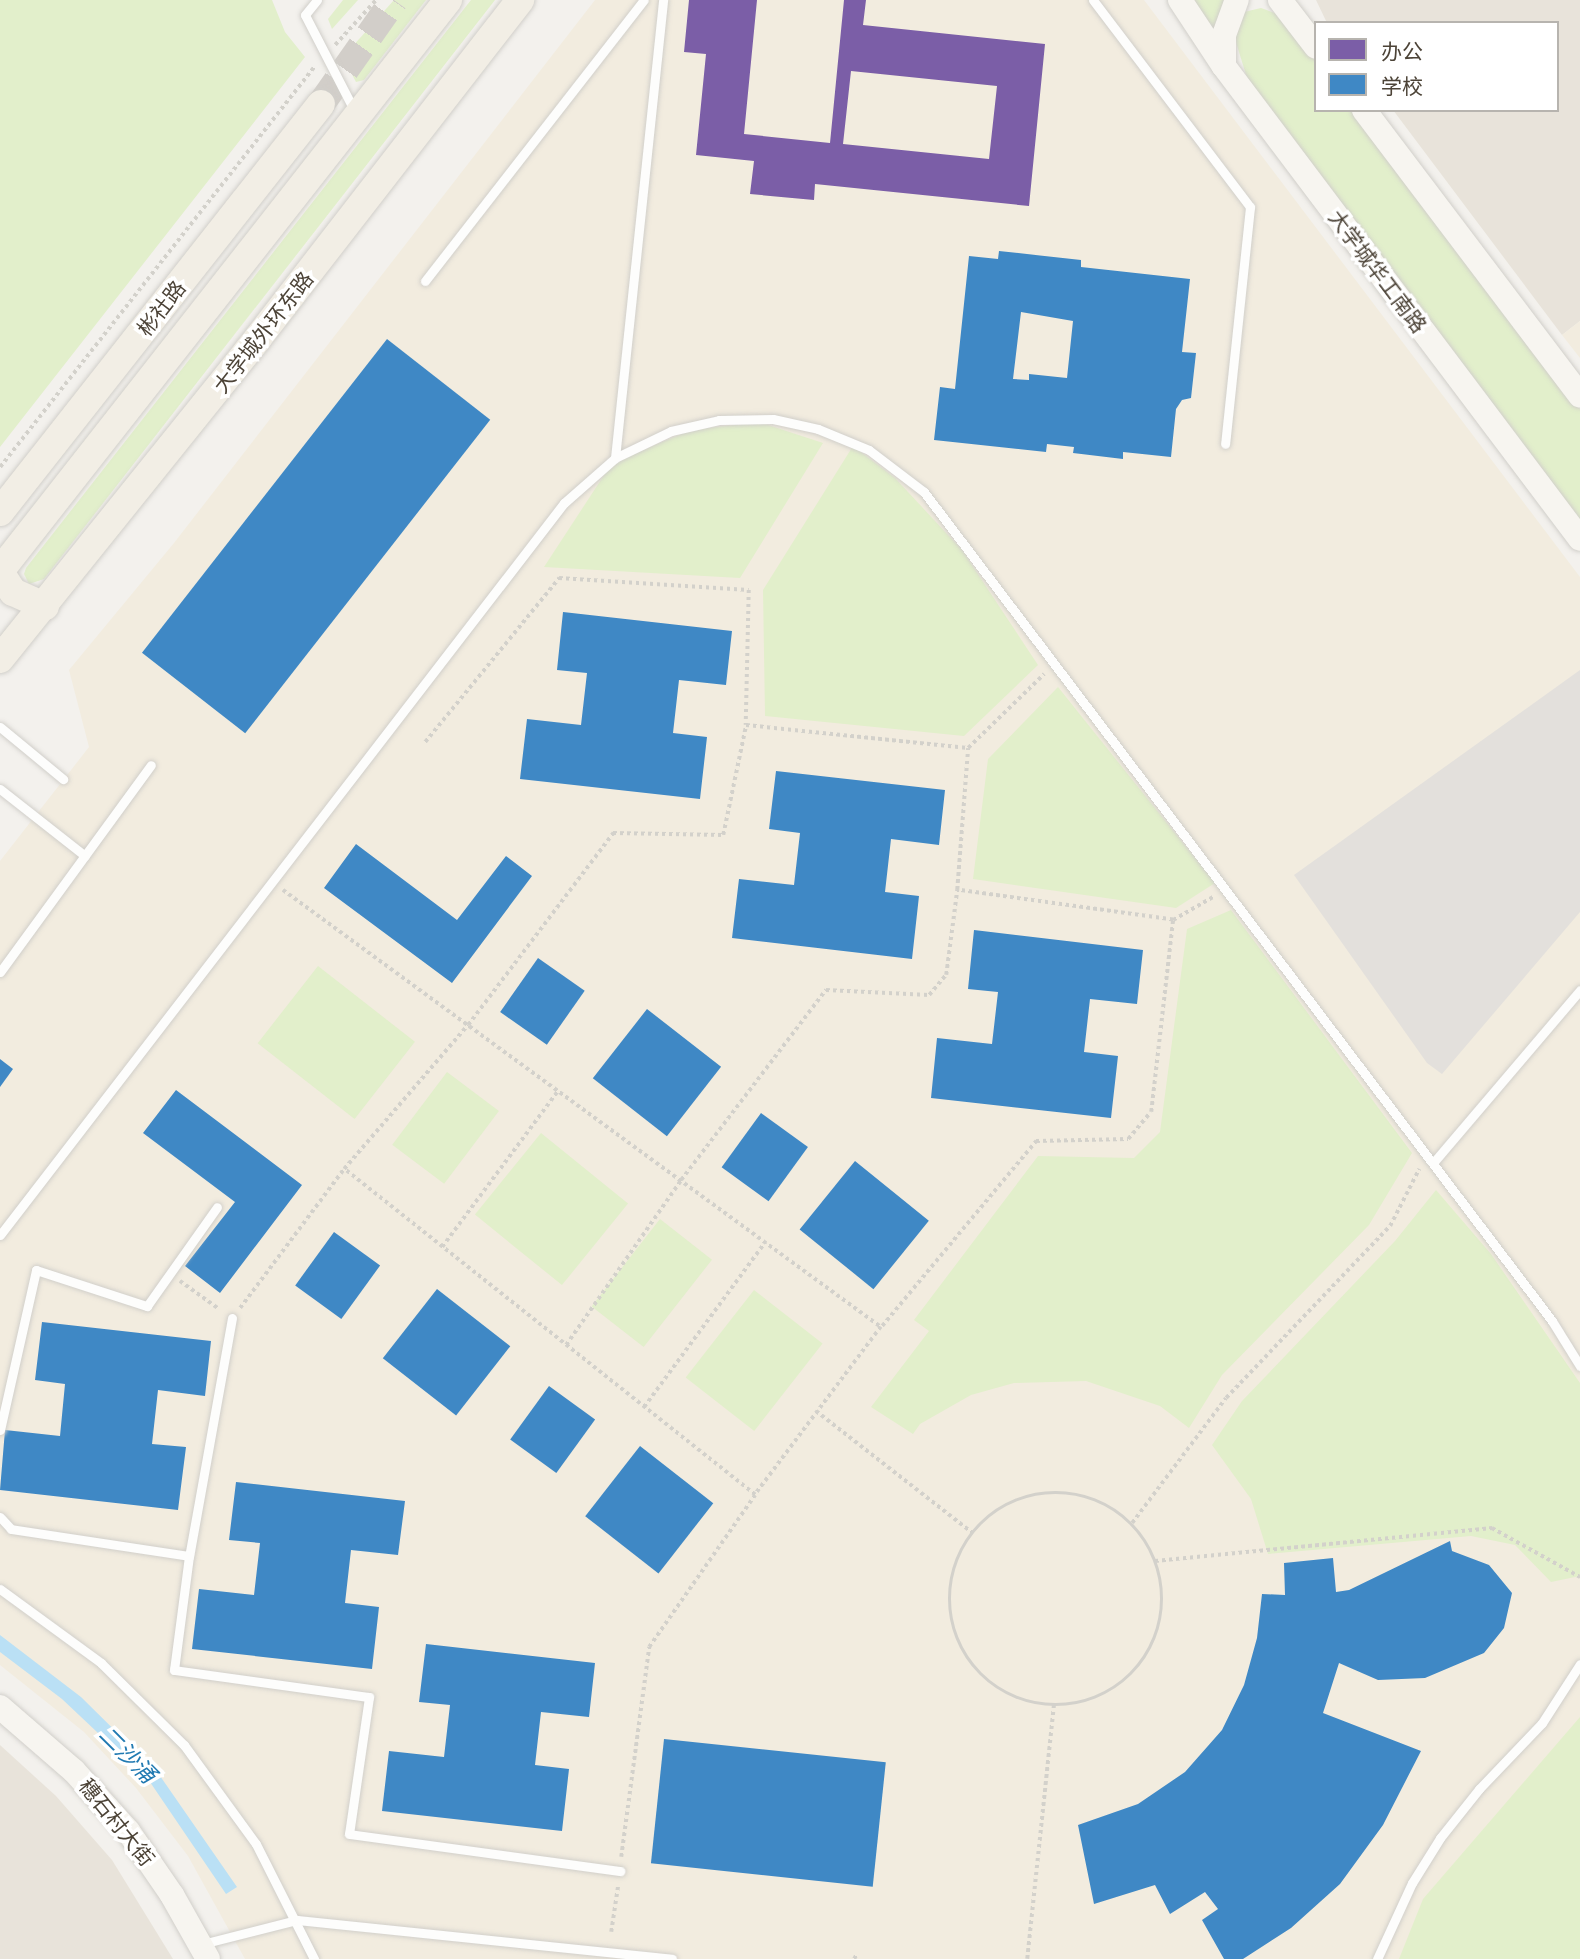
<!DOCTYPE html>
<html>
<head>
<meta charset="utf-8">
<style>
  body { margin:0 }
  #map { position:relative; width:1580px; height:1959px; overflow:hidden; background:#f3f1ed; font-family:"Exo 2","Noto Sans SC",sans-serif }
  div>[style] { position:absolute }
  [style*='--x'] { left:calc(var(--x)*1px); top:calc(var(--y)*1px); width:calc(var(--w)*1px); rotate:calc(var(--a)*1deg) }
  .residential>* { inset:0; background:#e8e3da }
  .education>* { inset:0; background:#f2ecdf }
  .green>* { inset:0; background:#e2efcb; transform-origin:0 0 }
  .parking>* { inset:0; background:#e3e0dc }
  .water>* { inset:0; background:#bae0f5 }
  .offices>* { inset:0; background:#7b5ea7 }
  .schools>* { inset:0; background:#3f88c5; transform-origin:0 0 }
  .primary-tunnel>* { height:28px; margin-top:-14px; transform-origin:0; background:repeating-linear-gradient(90deg,#d2cec9 0 28px,transparent 0 42px) }
  .path>* { height:3.5px; margin-top:-1.75px; transform-origin:0; background:repeating-linear-gradient(90deg,#d3d1cb 0 3.5px,transparent 0 7px) }
  .path>.ring { margin:-1.75px; padding:0; box-sizing:content-box; background:none; border:3.5px solid #d3d1cb; border-radius:50% }
  .roads { filter:drop-shadow(0 0 2px #d1cfca) drop-shadow(0 0 2px #d1cfca) }
  .lane>* { height:9px; margin:-4.5px; padding:0 4.5px; transform-origin:4.5px; border-radius:4.5px; background:#fdfdfc }
  .secondary>* { height:24px; margin:-12px; padding:0 12px; transform-origin:12px; border-radius:12px; background:#f7f5f0 }
  .primary>* { height:28px; margin:-14px; padding:0 14px; transform-origin:14px; border-radius:14px; background:#f2eee5 }
  span { translate:-50% -50%; white-space:nowrap; text-align:center; line-height:1.15; -webkit-text-stroke:7px #fff; paint-order:stroke }
  .street-label { font-size:21px; color:#4c4337 }
  .water-label { font-size:23px; color:#217ab2; font-style:italic }
  .legend { position:absolute; left:1314px; top:21px; width:245px; height:91px; box-sizing:border-box; background:#fff; border:2px solid #b7b4af; margin:0; padding:9px 12px; list-style:none; font-size:21px; color:#4c4337 }
  .legend li { display:flex; align-items:center; gap:14px; height:35px }
  .legend b { width:35px; border:2px solid #b7b4af }
</style>
</head>
<body>
<div id="map">
  <div class="residential">
    <i style="clip-path:polygon(1316px 0,1580px 0,1580px 321px,1562px 335px,1393px 110px,1557px 110px,1557px 23px,1327px 23px)"></i>
    <i style="clip-path:polygon(0 1745px,56px 1796px,112px 1860px,173px 1959px,0 1959px)"></i>
  </div>
  <div class="education">
    <i style="clip-path:polygon(595px 0,1144px 0,1580px 577px,1580px 1959px,245px 1959px,188px 1856px,136px 1788px,84px 1732px,0 1665px,0 861px,89px 747px,69px 670px,174px 543px)"></i>
    <i style="clip-path:polygon(1580px 321px,1580px 358px,1562px 335px)"></i>
  </div>
  <div class="green">
    <i style="clip-path:polygon(0 0,272px 0,285px 32px,305px 57px,0 447px)"></i>
    <i style="clip-path:polygon(343px 0,358px 0,332px 29px,328px 19px)"></i>
    <i style="clip-path:polygon(394px 0,426px 0,364px 80px,356px 82px,343px 57px)"></i>
    <i style="clip-path:polygon(471px 0,495px 0,44px 579px,29px 584px,24px 574px,26px 568px)"></i>
    <i style="clip-path:polygon(1191px 0,1224px 0,1215px 31px)"></i>
    <i style="clip-path:polygon(1261px 8px,1283px 16px,1316px 60px,1316px 110px,1354px 110px,1580px 409px,1580px 524px,1247px 78px,1235px 39px,1244px 12px)"></i>
    <i style="clip-path:polygon(759px 422px,823px 443px,740px 578px,544px 567px,612px 463px,691px 430px)"></i>
    <i style="clip-path:polygon(853px 446px,895px 478px,962px 550px,1038px 665px,964px 736px,765px 716px,763px 590px)"></i>
    <i style="clip-path:polygon(1058px 687px,1215px 883px,1176px 908px,973px 879px,988px 759px)"></i>
    <i style="clip-path:polygon(1231px 910px,1412px 1153px,1369px 1225px,1222px 1375px,1189px 1428px,1160px 1406px,1086px 1381px,1014px 1383px,971px 1395px,920px 1424px,913px 1434px,871px 1407px,929px 1331px,914px 1320px,1038px 1156px,1134px 1158px,1160px 1132px,1187px 929px)"></i>
    <i style="left:318px;top:966px;width:123px;height:98px;rotate:38deg"></i>
    <i style="left:447px;top:1072px;width:65px;height:91px;rotate:37deg"></i>
    <i style="left:541px;top:1133px;width:112px;height:105px;rotate:39deg"></i>
    <i style="clip-path:polygon(1436px 1190px,1491px 1254px,1580px 1383px,1580px 1576px,1551px 1582px,1515px 1545px,1471px 1536px,1268px 1554px,1251px 1499px,1212px 1445px,1242px 1401px,1395px 1241px)"></i>
    <i style="left:660px;top:1219px;width:66px;height:111px;rotate:38deg"></i>
    <i style="left:754px;top:1290px;width:87px;height:111px;rotate:38deg"></i>
    <i style="clip-path:polygon(1580px 1717px,1580px 1959px,1399px 1959px,1423px 1899px)"></i>
  </div>
  <div class="parking">
    <i style="clip-path:polygon(1580px 670px,1580px 912px,1442px 1074px,1427px 1063px,1294px 875px)"></i>
  </div>
  <div class="water">
    <i style="clip-path:polygon(0 1635px,81px 1697px,158px 1773px,237px 1887px,226px 1894px,150px 1782px,62px 1699px,0 1652px)"></i>
  </div>
  <div class="offices">
    <i style="clip-path:polygon(evenodd,689px 0,757px 0,744px 134px,830px 143px,844px 0,866px 0,863px 25px,1045px 44px,1029px 206px,815px 184px,814px 200px,750px 194px,754px 161px,696px 155px,706px 54px,684px 52px,689px 0,851px 71px,997px 86px,989px 159px,843px 144px,851px 71px)"></i>
  </div>
  <div class="schools">
    <i style="clip-path:polygon(evenodd,999px 251px,1081px 260px,1081px 267px,1190px 279px,1182px 352px,1196px 353px,1191px 398px,1182px 400px,1176px 409px,1171px 457px,1123px 452px,1123px 459px,1073px 453px,1074px 447px,1047px 444px,1046px 452px,934px 440px,940px 387px,955px 389px,969px 256px,998px 259px,999px 251px,1021px 312px,1073px 321px,1067px 378px,1029px 374px,1029px 380px,1013px 379px,1021px 312px)"></i>
    <i style="left:387px;top:339px;width:131px;height:398px;rotate:38deg"></i>
    <i style="clip-path:polygon(563px 612px,732px 631px,726px 685px,679px 680px,673px 733px,707px 737px,700px 799px,520px 779px,527px 719px,581px 725px,587px 673px,557px 670px)"></i>
    <i style="clip-path:polygon(776px 771px,945px 790px,939px 845px,891px 839px,885px 892px,919px 896px,912px 959px,732px 938px,739px 879px,794px 885px,800px 833px,769px 829px)"></i>
    <i style="clip-path:polygon(356px 844px,457px 920px,506px 856px,532px 876px,452px 983px,324px 888px)"></i>
    <i style="clip-path:polygon(974px 930px,1143px 950px,1137px 1004px,1090px 999px,1084px 1052px,1118px 1056px,1111px 1118px,931px 1098px,937px 1038px,992px 1044px,998px 992px,968px 989px)"></i>
    <i style="left:538px;top:958px;width:57px;height:66px;rotate:35deg"></i>
    <i style="left:647px;top:1009px;width:94px;height:88px;rotate:38deg"></i>
    <i style="clip-path:polygon(0 1059px,13px 1069px,0 1087px)"></i>
    <i style="clip-path:polygon(176px 1090px,302px 1185px,220px 1293px,185px 1266px,235px 1202px,143px 1133px)"></i>
    <i style="left:761px;top:1113px;width:58px;height:67px;rotate:36deg"></i>
    <i style="left:855px;top:1161px;width:95px;height:88px;rotate:39deg"></i>
    <i style="left:334px;top:1232px;width:57px;height:66px;rotate:36deg"></i>
    <i style="left:437px;top:1289px;width:93px;height:88px;rotate:38deg"></i>
    <i style="clip-path:polygon(42px 1322px,211px 1341px,205px 1396px,158px 1390px,152px 1444px,186px 1447px,178px 1510px,0 1490px,5px 1430px,60px 1436px,65px 1384px,35px 1380px)"></i>
    <i style="left:549px;top:1386px;width:57px;height:66px;rotate:36deg"></i>
    <i style="left:640px;top:1446px;width:93px;height:89px;rotate:38deg"></i>
    <i style="clip-path:polygon(236px 1482px,405px 1501px,398px 1555px,351px 1550px,345px 1603px,379px 1607px,372px 1669px,192px 1649px,199px 1589px,254px 1595px,260px 1543px,229px 1540px)"></i>
    <i style="clip-path:polygon(1450px 1541px,1452px 1551px,1489px 1565px,1512px 1593px,1504px 1628px,1484px 1653px,1425px 1678px,1378px 1680px,1339px 1663px,1323px 1713px,1421px 1751px,1383px 1825px,1340px 1884px,1291px 1928px,1243px 1959px,1224px 1959px,1202px 1920px,1218px 1909px,1205px 1892px,1170px 1914px,1155px 1885px,1094px 1904px,1078px 1825px,1138px 1804px,1185px 1772px,1222px 1730px,1244px 1685px,1257px 1638px,1262px 1594px,1285px 1595px,1284px 1563px,1333px 1558px,1336px 1592px,1349px 1590px)"></i>
    <i style="clip-path:polygon(426px 1644px,595px 1663px,589px 1717px,541px 1712px,535px 1765px,569px 1769px,562px 1831px,382px 1811px,389px 1751px,444px 1757px,450px 1705px,419px 1702px)"></i>
    <i style="left:664px;top:1739px;width:223px;height:125px;rotate:6deg"></i>
  </div>
  <div class="primary-tunnel">
    <i style="--x:321;--y:104;--w:127;--a:-54.9"></i>
  </div>
  <div class="path">
    <i style="--x:335;--y:45;--w:61;--a:-47.7"></i>
    <i style="--x:0;--y:467;--w:510;--a:-51.85"></i>
    <i style="--x:425;--y:742;--w:212;--a:-50.7"></i>
    <i style="--x:559;--y:578;--w:190;--a:3.6"></i>
    <i style="--x:749;--y:590;--w:135;--a:91.3"></i>
    <i style="--x:746;--y:725;--w:223;--a:5.9"></i>
    <i style="--x:283;--y:890;--w:741;--a:36.16"></i>
    <i style="--x:881;--y:1327;--w:210;--a:126.9"></i>
    <i style="--x:755;--y:1495;--w:525;--a:-141.58"></i>
    <i style="--x:1173;--y:920;--w:46;--a:-29.9"></i>
    <i style="--x:442;--y:1247;--w:194;--a:-53.4"></i>
    <i style="--x:180;--y:1281;--w:48;--a:35.7"></i>
    <i style="--x:240;--y:1308;--w:174;--a:-53.2"></i>
    <i style="--x:344;--y:1169;--w:190;--a:-49.3"></i>
    <i style="--x:468;--y:1025;--w:241;--a:-52.9"></i>
    <i style="--x:613;--y:833;--w:110;--a:1"></i>
    <i style="--x:723;--y:835;--w:112;--a:-78.2"></i>
    <i style="--x:882;--y:1326;--w:241;--a:-50.2"></i>
    <i style="--x:1036;--y:1141;--w:92;--a:-1.2"></i>
    <i style="--x:1128;--y:1139;--w:35;--a:-50"></i>
    <i style="--x:1151;--y:1112;--w:193;--a:-83.5"></i>
    <i style="--x:1173;--y:920;--w:218;--a:-172.1"></i>
    <i style="--x:957;--y:890;--w:142;--a:-85.6"></i>
    <i style="--x:968;--y:748;--w:106;--a:-44.2"></i>
    <i style="--x:566;--y:1345;--w:201;--a:-55.1"></i>
    <i style="--x:681;--y:1180;--w:239;--a:-52.7"></i>
    <i style="--x:826;--y:990;--w:103;--a:2.8"></i>
    <i style="--x:929;--y:995;--w:26;--a:-50"></i>
    <i style="--x:946;--y:975;--w:86;--a:-82.6"></i>
    <i style="--x:644;--y:1407;--w:205;--a:-53.7"></i>
    <i style="--x:816;--y:1411;--w:202;--a:37.9"></i>
    <i class="ring" style="left:950px;top:1493px;width:208.5px;height:208.5px"></i>
    <i style="--x:1132;--y:1523;--w:156;--a:-53.1"></i>
    <i style="--x:1226;--y:1398;--w:238;--a:-46.4"></i>
    <i style="--x:1390;--y:1226;--w:64;--a:-63"></i>
    <i style="--x:1155;--y:1561;--w:339;--a:-5.6"></i>
    <i style="--x:1492;--y:1528;--w:101;--a:29.1"></i>
    <i style="--x:621;--y:1857;--w:212;--a:-82.4"></i>
    <i style="--x:649;--y:1647;--w:185;--a:-55.1"></i>
    <i style="--x:611;--y:1932;--w:48;--a:-81.5"></i>
    <i style="--x:854;--y:1959;--w:4;--a:-63"></i>
    <i style="--x:1027;--y:1959;--w:256;--a:-84"></i>
  </div>
  <div class="roads">
    <div class="lane">
      <i style="--x:317;--y:0;--w:19;--a:129"></i>
      <i style="--x:305;--y:15;--w:109;--a:62.7"></i>
      <i style="--x:1093;--y:0;--w:260;--a:52.8"></i>
      <i style="--x:1250;--y:207;--w:238;--a:96"></i>
      <i style="--x:425;--y:281;--w:356;--a:-52.1"></i>
      <i style="--x:615;--y:458;--w:461;--a:-84"></i>
      <i style="--x:0;--y:727;--w:82;--a:39.5"></i>
      <i style="--x:0;--y:789;--w:108;--a:38.2"></i>
      <i style="--x:0;--y:972;--w:256;--a:-53.9"></i>
      <i style="--x:1433;--y:1163;--w:227;--a:-49.6"></i>
      <i style="--x:0;--y:1235;--w:924;--a:-52.39"></i>
      <i style="--x:564;--y:503;--w:68;--a:-41.4"></i>
      <i style="--x:615;--y:458;--w:62;--a:-25.7"></i>
      <i style="--x:671;--y:431;--w:49;--a:-12.9"></i>
      <i style="--x:719;--y:420;--w:54;--a:-1.1"></i>
      <i style="--x:773;--y:419;--w:46;--a:12.5"></i>
      <i style="--x:818;--y:429;--w:55;--a:22.4"></i>
      <i style="--x:869;--y:450;--w:69;--a:37.4"></i>
      <i style="--x:924;--y:492;--w:1040;--a:52.85"></i>
      <i style="--x:1552;--y:1321;--w:53;--a:58.1"></i>
      <i style="--x:232;--y:1318;--w:242;--a:100.2"></i>
      <i style="--x:189;--y:1556;--w:115;--a:97.5"></i>
      <i style="--x:174;--y:1670;--w:197;--a:7.9"></i>
      <i style="--x:369;--y:1697;--w:138;--a:98.3"></i>
      <i style="--x:349;--y:1834;--w:274;--a:7.8"></i>
      <i style="--x:0;--y:1430;--w:164;--a:-77.3"></i>
      <i style="--x:36;--y:1270;--w:117;--a:18"></i>
      <i style="--x:147;--y:1306;--w:121;--a:-54.7"></i>
      <i style="--x:0;--y:1517;--w:16;--a:47"></i>
      <i style="--x:11;--y:1529;--w:180;--a:8.6"></i>
      <i style="--x:0;--y:1589;--w:125;--a:36.2"></i>
      <i style="--x:101;--y:1663;--w:117;--a:44.7"></i>
      <i style="--x:184;--y:1745;--w:122;--a:54"></i>
      <i style="--x:256;--y:1844;--w:129;--a:63.2"></i>
      <i style="--x:202;--y:1944;--w:98;--a:-14.2"></i>
      <i style="--x:297;--y:1920;--w:377;--a:5.9"></i>
      <i style="--x:1377;--y:1959;--w:84;--a:-65.3"></i>
      <i style="--x:1412;--y:1883;--w:53;--a:-58.1"></i>
      <i style="--x:1440;--y:1838;--w:63;--a:-51.5"></i>
      <i style="--x:1479;--y:1789;--w:91;--a:-46.3"></i>
      <i style="--x:1542;--y:1723;--w:70;--a:-57.2"></i>
    </div>
    <div class="secondary">
      <i style="--x:1180;--y:0;--w:78;--a:56.5"></i>
      <i style="--x:1223;--y:65;--w:593;--a:53.01"></i>
      <i style="--x:1280;--y:0;--w:59;--a:52.5"></i>
      <i style="--x:1224;--y:66;--w:31;--a:-90"></i>
      <i style="--x:1224;--y:35;--w:37;--a:-70"></i>
      <i style="--x:1364;--y:110;--w:358;--a:52.9"></i>
      <i style="--x:0;--y:1707;--w:98;--a:40.9"></i>
      <i style="--x:74;--y:1771;--w:81;--a:48"></i>
      <i style="--x:128;--y:1831;--w:78;--a:55.5"></i>
      <i style="--x:172;--y:1895;--w:73;--a:60.6"></i>
    </div>
    <div class="primary">
      <i style="--x:0;--y:512;--w:519;--a:-51.81"></i>
      <i style="--x:0;--y:571;--w:726;--a:-51.88"></i>
      <i style="--x:0;--y:572;--w:24;--a:57"></i>
      <i style="--x:13;--y:592;--w:35;--a:24"></i>
      <i style="--x:0;--y:659;--w:412;--a:-51.2"></i>
      <i style="--x:258;--y:338;--w:428;--a:-52.2"></i>
    </div>
  </div>
  <div class="street-label">
    <span style="left:1378px;top:271px;rotate:53deg">大学城华工南路</span>
    <span style="left:161px;top:308px;rotate:-52deg">彬社路</span>
    <span style="left:263px;top:332px;rotate:-52deg">大学城外环东路</span>
    <span style="left:117px;top:1822px;rotate:51deg">穗石村大街</span>
  </div>
  <div class="water-label">
    <span style="left:128px;top:1754px;rotate:45deg">二沙涌</span>
  </div>
  <ul class="legend">
  <li><b style="height:19px;background:#7b5ea7"></b>办公</li>
  <li><b style="height:19px;background:#3f88c5"></b>学校</li>
  </ul>
</div>
</body>
</html>
